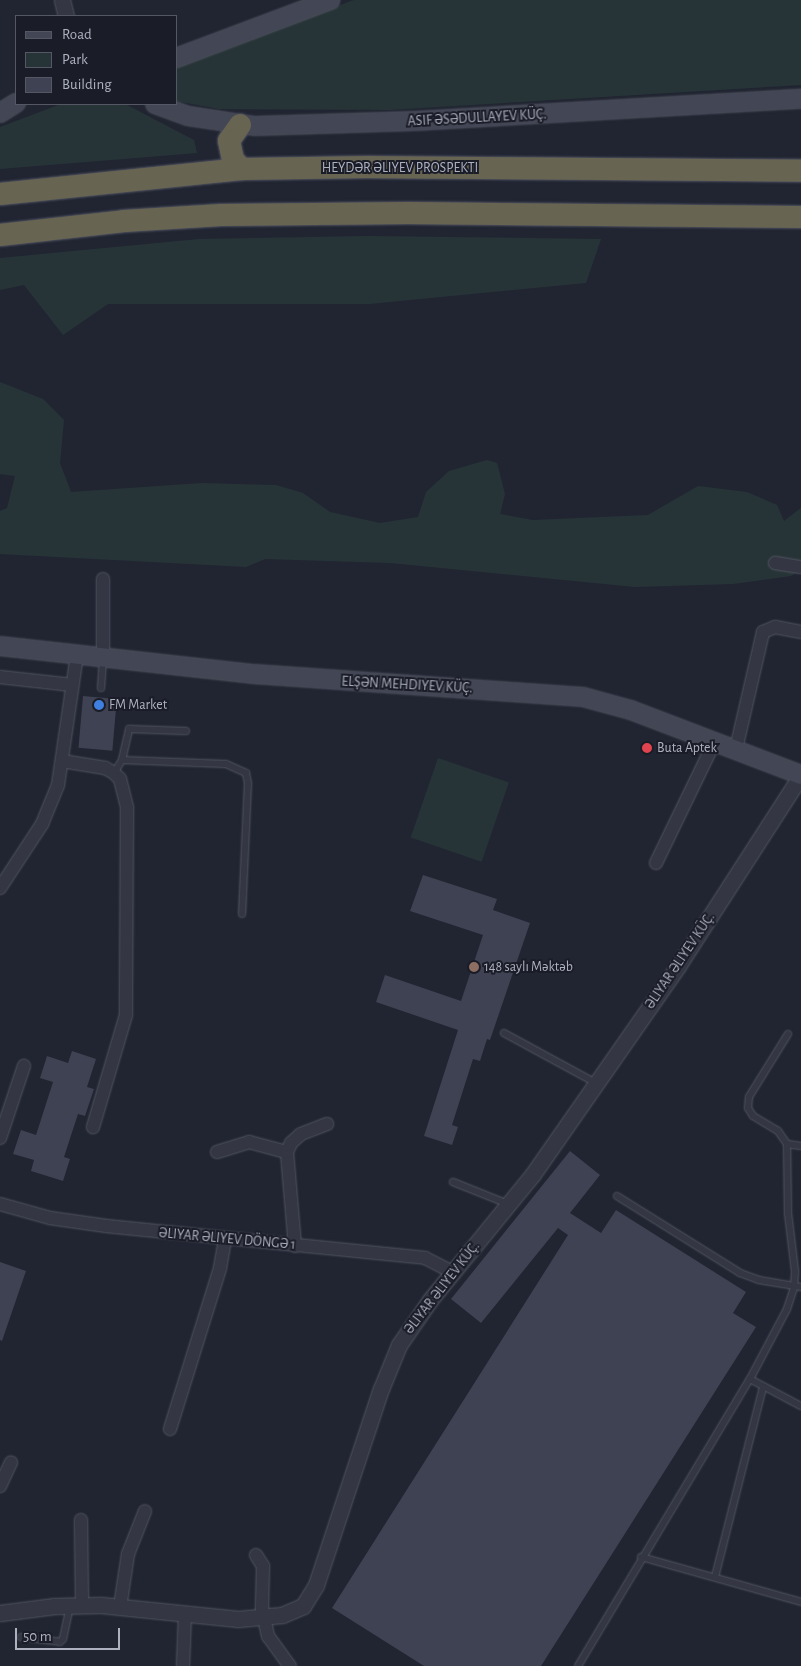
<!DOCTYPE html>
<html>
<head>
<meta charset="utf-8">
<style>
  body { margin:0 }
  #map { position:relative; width:801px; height:1666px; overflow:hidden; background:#212532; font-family:"Alegreya Sans",sans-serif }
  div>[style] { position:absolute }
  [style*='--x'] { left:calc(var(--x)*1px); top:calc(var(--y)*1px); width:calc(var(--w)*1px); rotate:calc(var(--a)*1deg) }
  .green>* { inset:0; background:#273437; transform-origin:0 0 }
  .building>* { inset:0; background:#3e4252; transform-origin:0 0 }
  .roads { filter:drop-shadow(0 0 1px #515461) drop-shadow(0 0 1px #515461) }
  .service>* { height:6px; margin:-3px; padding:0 3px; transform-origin:3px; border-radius:3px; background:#343743 }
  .minor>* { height:12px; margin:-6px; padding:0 6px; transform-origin:6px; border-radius:6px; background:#343743 }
  .tertiary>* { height:15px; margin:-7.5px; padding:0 7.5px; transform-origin:7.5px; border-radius:7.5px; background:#343743 }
  .secondary>* { height:18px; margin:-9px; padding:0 9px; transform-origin:9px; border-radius:9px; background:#434655 }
  .motorway>* { height:22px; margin:-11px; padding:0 11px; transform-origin:11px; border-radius:11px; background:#686452 }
  .dots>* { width:14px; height:14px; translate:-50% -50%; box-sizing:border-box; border:2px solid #1a1c27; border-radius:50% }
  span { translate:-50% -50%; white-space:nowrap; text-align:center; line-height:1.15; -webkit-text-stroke:4px #1a1c27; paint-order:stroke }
  .street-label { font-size:14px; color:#aeb1c0 }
  .poi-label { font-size:14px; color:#aeb1c0 }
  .left { translate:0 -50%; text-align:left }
  .legend { position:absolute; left:15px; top:15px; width:162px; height:90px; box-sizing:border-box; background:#1a1c27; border:1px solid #555864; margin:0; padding:6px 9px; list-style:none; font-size:15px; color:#aeb1c0 }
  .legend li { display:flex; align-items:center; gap:10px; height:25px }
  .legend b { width:25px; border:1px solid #555864 }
  .scale { position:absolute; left:15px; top:1628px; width:105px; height:22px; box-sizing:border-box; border:2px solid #aeb1c0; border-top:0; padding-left:6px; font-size:15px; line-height:18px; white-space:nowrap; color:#aeb1c0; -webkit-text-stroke:4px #1a1c27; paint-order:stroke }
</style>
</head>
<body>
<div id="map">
  <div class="green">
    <i style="clip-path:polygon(354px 0,801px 0,801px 85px,390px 110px,219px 109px,176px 101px,176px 65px)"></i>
    <i style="clip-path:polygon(61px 104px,125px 104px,194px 140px,197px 153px,0 169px,0 127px)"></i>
    <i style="clip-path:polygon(368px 236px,601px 239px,586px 283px,369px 304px,108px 304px,63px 335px,24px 285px,0 290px,0 258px,199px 239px)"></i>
    <i style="clip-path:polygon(0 382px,43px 399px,64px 420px,60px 463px,71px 492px,202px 483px,276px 485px,303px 493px,330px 512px,380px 523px,418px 517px,426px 492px,449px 471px,487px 460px,497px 463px,505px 494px,500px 514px,533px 520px,648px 515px,698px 486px,747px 492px,777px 505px,784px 521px,801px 508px,801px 570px,791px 576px,733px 584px,635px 587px,390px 563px,265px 559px,246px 567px,0 554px,0 511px,7px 508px,15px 476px,0 474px)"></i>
    <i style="left:438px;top:758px;width:75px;height:84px;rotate:19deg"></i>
  </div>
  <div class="building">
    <i style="left:83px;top:696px;width:34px;height:52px;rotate:5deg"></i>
    <i style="clip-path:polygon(423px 875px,497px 899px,493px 910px,530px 923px,490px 1040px,487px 1039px,480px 1061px,473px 1059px,452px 1125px,458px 1127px,452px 1145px,424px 1136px,458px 1030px,376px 1002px,385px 975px,461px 1001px,483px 935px,410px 911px)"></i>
    <i style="clip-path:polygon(72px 1051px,96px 1059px,87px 1087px,94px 1089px,85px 1116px,78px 1114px,64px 1157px,70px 1159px,63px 1181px,31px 1171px,34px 1160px,13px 1154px,21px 1130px,36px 1135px,53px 1082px,40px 1078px,47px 1056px,68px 1063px)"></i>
    <i style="clip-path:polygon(570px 1151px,600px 1175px,570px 1213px,601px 1233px,616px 1210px,746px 1292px,733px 1313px,756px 1327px,541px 1666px,424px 1666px,332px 1608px,568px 1235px,558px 1228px,481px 1323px,451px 1299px)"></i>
    <i style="clip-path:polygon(0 1262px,26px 1271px,2px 1341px,0 1340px)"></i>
  </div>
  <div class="roads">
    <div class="service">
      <i style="--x:101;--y:688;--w:28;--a:-86"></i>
      <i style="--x:122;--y:760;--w:104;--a:2.2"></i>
      <i style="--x:226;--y:764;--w:22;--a:24"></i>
      <i style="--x:246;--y:773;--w:10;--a:79"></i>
      <i style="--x:248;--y:783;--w:131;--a:92.6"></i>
      <i style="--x:114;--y:773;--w:15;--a:-58"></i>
      <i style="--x:122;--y:760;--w:32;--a:-77"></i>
      <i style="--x:129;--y:729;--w:57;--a:2"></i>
      <i style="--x:504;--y:1033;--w:105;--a:28.5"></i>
      <i style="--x:788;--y:1034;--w:74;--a:121.8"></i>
      <i style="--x:749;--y:1097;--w:11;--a:95"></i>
      <i style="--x:748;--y:1108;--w:9;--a:58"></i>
      <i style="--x:753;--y:1116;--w:29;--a:31"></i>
      <i style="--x:778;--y:1131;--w:16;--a:55"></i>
      <i style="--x:787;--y:1144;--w:14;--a:8"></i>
      <i style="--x:453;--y:1182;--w:59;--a:21.8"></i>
      <i style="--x:617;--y:1196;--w:145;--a:32"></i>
      <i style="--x:740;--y:1273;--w:20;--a:20"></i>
      <i style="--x:759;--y:1280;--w:43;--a:9.5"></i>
      <i style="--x:750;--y:1379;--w:58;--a:27.9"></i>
      <i style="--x:641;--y:1557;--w:166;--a:15.7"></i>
      <i style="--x:715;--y:1577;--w:196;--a:-75.8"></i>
      <i style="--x:21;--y:1637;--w:39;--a:7"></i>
      <i style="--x:60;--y:1642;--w:4;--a:-45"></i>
      <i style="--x:63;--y:1639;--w:33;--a:-78"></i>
      <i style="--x:578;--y:1666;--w:335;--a:-59.1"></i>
      <i style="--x:750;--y:1379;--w:79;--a:-62.1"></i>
      <i style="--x:787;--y:1309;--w:23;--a:-72"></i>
      <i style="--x:794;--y:1287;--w:16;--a:-86"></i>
      <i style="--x:795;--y:1271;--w:58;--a:-96.9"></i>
      <i style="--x:788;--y:1213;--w:69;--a:-90.8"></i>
    </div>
    <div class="minor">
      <i style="--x:775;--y:563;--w:26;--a:9"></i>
      <i style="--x:103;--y:579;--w:79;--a:90"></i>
      <i style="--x:0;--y:677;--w:73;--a:6.3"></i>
      <i style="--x:736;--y:749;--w:120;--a:-77"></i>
      <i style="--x:763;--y:632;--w:13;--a:-23"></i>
      <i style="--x:775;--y:627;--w:26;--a:11"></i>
      <i style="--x:62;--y:761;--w:44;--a:9.2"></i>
      <i style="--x:105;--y:768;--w:10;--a:29"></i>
      <i style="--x:114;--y:773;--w:8;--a:45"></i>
      <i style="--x:120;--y:779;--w:30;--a:76"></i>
      <i style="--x:127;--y:808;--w:207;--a:90.3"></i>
      <i style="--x:126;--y:1015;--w:117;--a:106.4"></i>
      <i style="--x:656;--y:863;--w:136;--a:-64.2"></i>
      <i style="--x:0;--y:888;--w:77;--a:-56.7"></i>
      <i style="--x:42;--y:824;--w:42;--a:-67.7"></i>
      <i style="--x:58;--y:785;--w:131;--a:-81.7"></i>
      <i style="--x:0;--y:1138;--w:76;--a:-71.6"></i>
      <i style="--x:217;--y:1152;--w:34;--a:-17"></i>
      <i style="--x:249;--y:1142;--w:39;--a:15"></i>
      <i style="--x:0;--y:1204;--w:52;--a:15.6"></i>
      <i style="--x:50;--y:1218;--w:57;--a:8.1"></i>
      <i style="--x:106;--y:1226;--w:321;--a:5.7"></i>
      <i style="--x:425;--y:1258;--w:30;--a:27"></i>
      <i style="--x:295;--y:1246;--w:94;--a:-94.9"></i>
      <i style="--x:287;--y:1152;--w:10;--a:-66"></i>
      <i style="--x:291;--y:1143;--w:13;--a:-42"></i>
      <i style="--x:301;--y:1134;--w:28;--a:-21"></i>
      <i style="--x:170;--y:1429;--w:169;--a:-72.7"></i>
      <i style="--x:220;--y:1268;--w:28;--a:-80"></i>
      <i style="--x:0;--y:1486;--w:26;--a:-65"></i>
      <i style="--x:81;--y:1520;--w:85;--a:89.3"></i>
      <i style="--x:256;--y:1555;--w:13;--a:58"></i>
      <i style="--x:263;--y:1566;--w:42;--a:91.4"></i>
      <i style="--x:262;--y:1608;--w:29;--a:78"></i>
      <i style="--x:268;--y:1636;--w:37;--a:54"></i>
      <i style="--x:120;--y:1607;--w:54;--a:-81.4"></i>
      <i style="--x:128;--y:1554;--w:46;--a:-68.4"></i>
      <i style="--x:183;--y:1666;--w:52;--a:-87.8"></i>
    </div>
    <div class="tertiary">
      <i style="--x:62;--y:0;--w:16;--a:76"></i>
      <i style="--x:0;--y:1613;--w:55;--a:-7.3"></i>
      <i style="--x:55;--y:1606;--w:46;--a:-1.2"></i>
      <i style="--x:101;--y:1605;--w:138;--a:5.8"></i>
      <i style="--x:238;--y:1619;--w:44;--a:-5.2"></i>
      <i style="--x:282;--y:1615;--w:23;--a:-23"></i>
      <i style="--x:303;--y:1606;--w:25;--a:-58"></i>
      <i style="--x:316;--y:1585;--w:206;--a:-71.7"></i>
      <i style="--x:381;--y:1389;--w:48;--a:-67.8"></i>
      <i style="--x:399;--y:1345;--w:55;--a:-55.4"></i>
      <i style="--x:430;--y:1300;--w:163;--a:-50.7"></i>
      <i style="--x:533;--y:1174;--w:254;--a:-55.1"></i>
      <i style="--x:678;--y:966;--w:227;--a:-57.2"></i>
    </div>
    <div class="secondary">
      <i style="--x:176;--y:58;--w:165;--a:-20.6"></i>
      <i style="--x:155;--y:104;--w:35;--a:20"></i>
      <i style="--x:188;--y:116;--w:68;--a:8.5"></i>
      <i style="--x:255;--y:126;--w:160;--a:-1.8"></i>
      <i style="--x:415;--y:121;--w:387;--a:-3.3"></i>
      <i style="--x:0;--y:113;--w:19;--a:-32"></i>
      <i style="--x:0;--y:646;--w:256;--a:6.3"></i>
      <i style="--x:254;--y:674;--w:330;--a:4"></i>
      <i style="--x:583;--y:697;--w:50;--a:15.2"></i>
      <i style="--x:631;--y:710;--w:182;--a:20.9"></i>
    </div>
    <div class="motorway">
      <i style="--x:240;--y:125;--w:19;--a:125"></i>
      <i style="--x:229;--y:141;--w:19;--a:78"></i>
      <i style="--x:233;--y:160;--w:13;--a:45"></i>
      <i style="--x:0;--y:194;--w:243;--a:-5.9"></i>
      <i style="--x:242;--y:169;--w:128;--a:-0.9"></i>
      <i style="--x:370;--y:167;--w:431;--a:0.5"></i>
      <i style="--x:0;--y:235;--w:125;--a:-6.4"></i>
      <i style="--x:124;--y:221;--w:97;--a:-3.5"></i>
      <i style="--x:221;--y:215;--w:187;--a:-0.6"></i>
      <i style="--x:408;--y:213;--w:393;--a:0.6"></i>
    </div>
  </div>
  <div class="dots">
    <i style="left:99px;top:705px;background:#3f7fe0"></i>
    <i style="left:647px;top:748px;background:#e0444e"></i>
    <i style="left:474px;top:967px;background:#8d6e63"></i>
  </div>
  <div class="street-label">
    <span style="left:477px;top:118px;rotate:-3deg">ASIF ƏSƏDULLAYEV KÜÇ.</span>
    <span style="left:400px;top:168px">HEYDƏR ƏLIYEV PROSPEKTI</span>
    <span style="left:407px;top:685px;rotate:3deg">ELŞƏN MEHDIYEV KÜÇ.</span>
    <span style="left:680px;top:961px;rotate:-56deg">ƏLIYAR ƏLIYEV KÜÇ.</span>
    <span style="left:227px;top:1239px;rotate:5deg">ƏLIYAR ƏLIYEV DÖNGƏ 1</span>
    <span style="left:442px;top:1288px;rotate:-52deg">ƏLIYAR ƏLIYEV KÜÇ.</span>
  </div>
  <div class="poi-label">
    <span class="left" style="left:109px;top:705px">FM Market</span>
    <span class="left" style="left:657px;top:748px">Buta Aptek</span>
    <span class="left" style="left:484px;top:967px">148 saylı Məktəb</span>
  </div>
  <ul class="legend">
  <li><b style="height:6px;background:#434655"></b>Road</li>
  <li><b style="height:14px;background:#273437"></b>Park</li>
  <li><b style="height:14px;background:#3e4252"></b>Building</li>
  </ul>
  <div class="scale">50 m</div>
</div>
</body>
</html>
